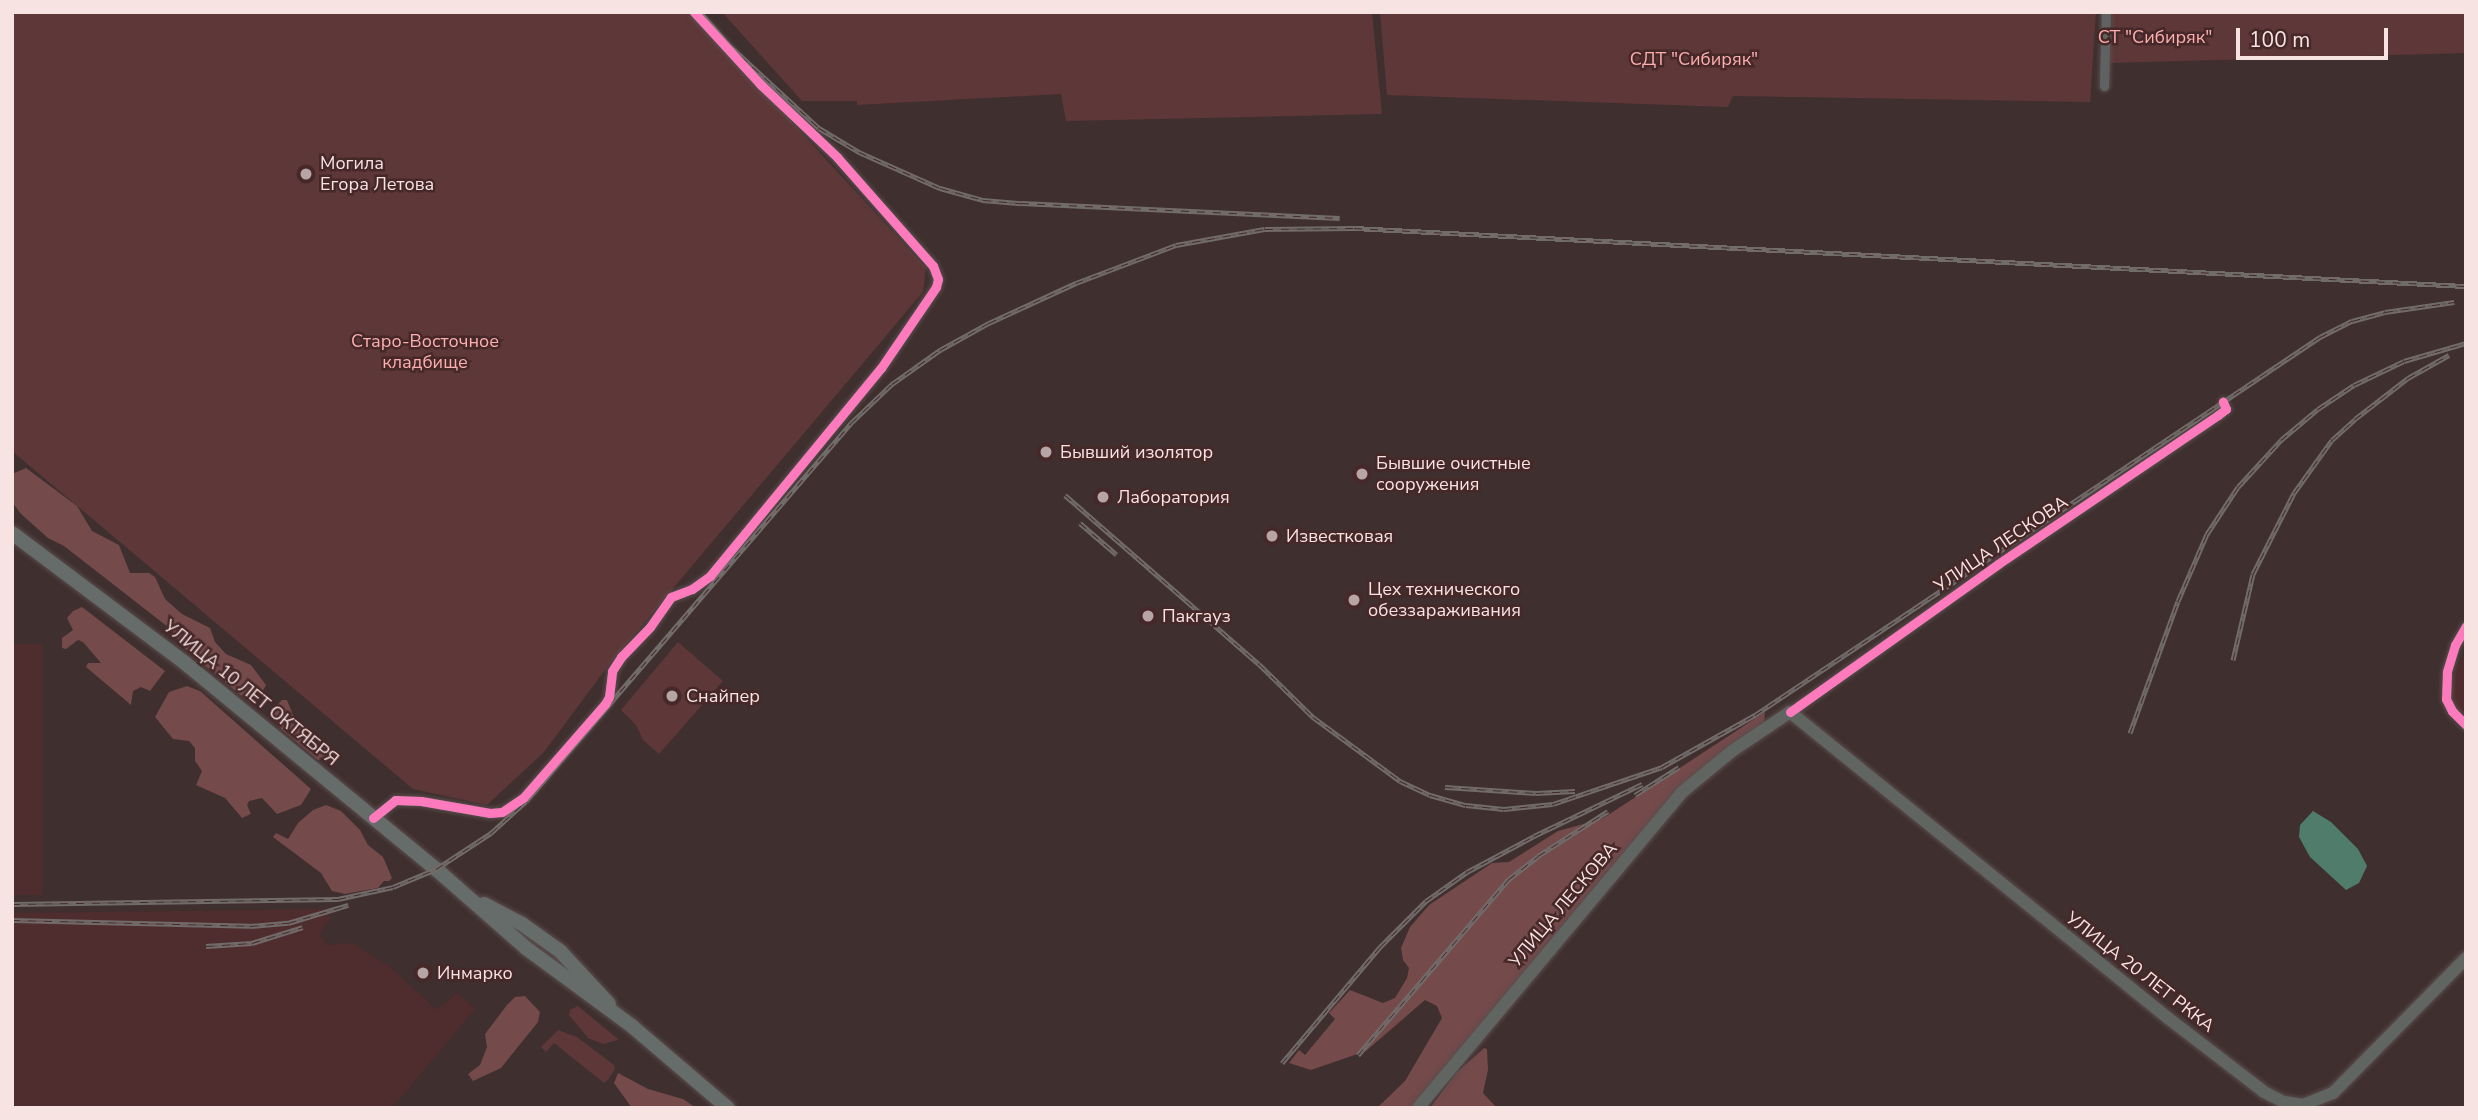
<!DOCTYPE html>
<html>
<head>
<meta charset="utf-8">
<style>
  body { margin:0 }
  #map { position:relative; width:2478px; height:1120px; overflow:hidden; background:#3f2f2f; font-family:"Nunito Sans",sans-serif }
  div>[style] { position:absolute }
  [style*='--x'] { left:calc(var(--x)*1px); top:calc(var(--y)*1px); width:calc(var(--w)*1px); rotate:calc(var(--a)*1deg) }
  .built>* { inset:0; background:#4f2c2d; transform-origin:0 0 }
  .green>* { inset:0; background:#5e3738 }
  .forest>* { inset:0; background:#744a4b }
  .water>* { inset:0; background:#4f7c6b }
  .roads { filter:drop-shadow(0 0 2px #5b4d4d) drop-shadow(0 0 2px #5b4d4d) }
  .street>* { height:9px; margin:-4.5px; padding:0 4.5px; transform-origin:4.5px; border-radius:4.5px; background:#606261 }
  .secondary>* { height:12px; margin:-6px; padding:0 6px; transform-origin:6px; border-radius:6px; background:#606562 }
  .primary>* { height:14px; margin:-7px; padding:0 7px; transform-origin:7px; border-radius:7px; background:#656c69 }
  .rail>* { height:5px; margin-top:-2.5px; transform-origin:0; background:repeating-linear-gradient(90deg,#462828 0 8px,#716b6a 0 16px); box-sizing:border-box; border-block:2px solid #716b6a }
  .cycleway>* { height:9px; margin:-4.5px; padding:0 4.5px; transform-origin:4.5px; border-radius:4.5px; background:#fd7abc }
  .dots>* { width:19px; height:19px; translate:-50% -50%; box-sizing:border-box; border:4px solid #462828; border-radius:50% }
  span { translate:-50% -50%; white-space:nowrap; text-align:center; line-height:1.15; -webkit-text-stroke:5px #462828; paint-order:stroke }
  .park-label { font-size:18px; color:#fdaeaf }
  .poi-label { font-size:18px; color:#f8e3e3 }
  .left { translate:0 -50%; text-align:left }
  .street-label { font-size:18px; color:#f8e3e3 }
  .frame { position:absolute; inset:0; border:14px solid #f8e3e3; pointer-events:none }
  .scale { position:absolute; left:2236px; top:28px; width:152px; height:32px; box-sizing:border-box; border:4px solid #f8e3e3; border-top:0; padding-left:9px; font-size:21px; line-height:24px; white-space:nowrap; color:#f8e3e3; -webkit-text-stroke:5px #462828; paint-order:stroke }
</style>
</head>
<body>
<div id="map">
  <div class="built">
    <i style="left:42px;top:644px;width:251px;height:30px;rotate:90deg"></i>
    <i style="clip-path:polygon(2466px 651px,2466px 720px,2451px 701px,2450px 681px)"></i>
    <i style="clip-path:polygon(328px 909px,330px 920px,324px 926px,320px 938px,324px 938px,325px 945px,353px 943px,385px 965px,387px 964px,437px 1010px,457px 993px,475px 1009px,392px 1108px,16px 1108px,12px 1098px,12px 913px)"></i>
  </div>
  <div class="green">
    <i style="clip-path:polygon(12px 12px,690px 12px,926px 268px,923px 292px,611px 662px,544px 752px,487px 805px,413px 789px,12px 451px)"></i>
    <i style="clip-path:polygon(722px 12px,1372px 12px,1382px 114px,1066px 121px,1061px 94px,857px 105px,857px 101px,802px 101px)"></i>
    <i style="clip-path:polygon(1380px 12px,2096px 12px,2090px 102px,1733px 96px,1728px 107px,1387px 95px)"></i>
    <i style="clip-path:polygon(2112px 12px,2466px 12px,2466px 53px,2110px 63px)"></i>
    <i style="clip-path:polygon(678px 642px,723px 681px,659px 754px,643px 740px,636px 725px,621px 710px)"></i>
    <i style="clip-path:polygon(578px 1006px,618px 1039px,618px 1040px,603px 1044px,588px 1038px,569px 1015px,570px 1010px)"></i>
    <i style="clip-path:polygon(558px 1030px,577px 1037px,614px 1065px,615px 1069px,608px 1080px,604px 1083px,554px 1043px,546px 1052px,541px 1047px)"></i>
  </div>
  <div class="forest">
    <i style="clip-path:polygon(26px 468px,77px 506px,92px 531px,119px 545px,130px 573px,149px 573px,155px 577px,165px 599px,182px 614px,210px 628px,215px 642px,226px 654px,251px 665px,266px 685px,257px 702px,250px 703px,186px 650px,168px 627px,64px 546px,48px 538px,21px 514px,12px 502px,12px 474px)"></i>
    <i style="clip-path:polygon(82px 607px,165px 671px,150px 691px,141px 687px,133px 691px,131px 705px,86px 667px,88px 663px,101px 663px,83px 642px,78px 640px,66px 649px,62px 648px,62px 638px,73px 630px,67px 618px,73px 611px)"></i>
    <i style="clip-path:polygon(187px 686px,200px 691px,311px 789px,301px 805px,277px 814px,262px 798px,249px 801px,247px 805px,251px 814px,242px 818px,225px 798px,196px 785px,202px 771px,195px 761px,195px 748px,189px 741px,173px 739px,155px 717px,169px 692px)"></i>
    <i style="clip-path:polygon(282px 700px,287px 700px,295px 720px,331px 753px,331px 758px,318px 760px,281px 729px,270px 713px)"></i>
    <i style="clip-path:polygon(1765px 712px,1764px 722px,1723px 753px,1412px 1108px,1377px 1108px,1405px 1081px,1442px 1018px,1437px 1006px,1425px 1000px,1366px 1051px,1311px 1070px,1289px 1063px,1299px 1050px,1305px 1055px,1335px 1019px,1329px 1013px,1350px 990px,1383px 1003px,1395px 998px,1407px 978px,1409px 968px,1403px 960px,1401px 948px,1410px 927px,1429px 905px,1492px 863px,1509px 862px,1558px 831px,1602px 819px)"></i>
    <i style="clip-path:polygon(326px 805px,341px 811px,360px 830px,368px 845px,383px 857px,392px 878px,389px 881px,384px 881px,378px 888px,345px 894px,332px 891px,321px 873px,273px 837px,276px 833px,288px 839px,298px 823px,313px 810px)"></i>
    <i style="clip-path:polygon(525px 996px,540px 1012px,538px 1022px,501px 1068px,473px 1081px,468px 1074px,480px 1065px,487px 1047px,485px 1034px,507px 1005px,515px 997px)"></i>
    <i style="clip-path:polygon(1484px 1048px,1487px 1049px,1488px 1070px,1483px 1093px,1497px 1108px,1430px 1108px,1456px 1073px)"></i>
    <i style="clip-path:polygon(618px 1073px,648px 1089px,683px 1099px,696px 1108px,632px 1108px,614px 1083px)"></i>
  </div>
  <div class="water">
    <i style="clip-path:polygon(2313px 811px,2331px 822px,2358px 849px,2367px 866px,2359px 883px,2346px 890px,2310px 857px,2299px 837px,2300px 825px)"></i>
  </div>
  <div class="roads">
    <div class="street">
      <i style="--x:2104;--y:86;--w:74;--a:-88.5"></i>
      <i style="--x:2466;--y:626;--w:22;--a:120"></i>
      <i style="--x:2455;--y:645;--w:28;--a:107"></i>
      <i style="--x:2447;--y:672;--w:27;--a:92"></i>
      <i style="--x:2446;--y:699;--w:13;--a:63"></i>
      <i style="--x:2452;--y:711;--w:20;--a:45"></i>
      <i style="--x:1790;--y:712;--w:255;--a:-35.4"></i>
      <i style="--x:1998;--y:564;--w:266;--a:-34.1"></i>
      <i style="--x:2218;--y:415;--w:10;--a:-37"></i>
      <i style="--x:2226;--y:409;--w:8;--a:-113"></i>
      <i style="--x:373;--y:818;--w:28;--a:-39"></i>
      <i style="--x:395;--y:800;--w:26;--a:2"></i>
      <i style="--x:421;--y:801;--w:70;--a:9.9"></i>
      <i style="--x:490;--y:813;--w:12;--a:-5"></i>
      <i style="--x:502;--y:812;--w:25;--a:-34"></i>
      <i style="--x:523;--y:798;--w:125;--a:-48.9"></i>
      <i style="--x:605;--y:704;--w:8;--a:-60"></i>
      <i style="--x:609;--y:697;--w:26;--a:-83"></i>
      <i style="--x:612;--y:671;--w:17;--a:-57"></i>
      <i style="--x:621;--y:657;--w:42;--a:-46"></i>
      <i style="--x:650;--y:627;--w:37;--a:-55"></i>
      <i style="--x:671;--y:597;--w:22;--a:-21"></i>
      <i style="--x:692;--y:589;--w:22;--a:-36"></i>
      <i style="--x:710;--y:576;--w:269;--a:-50.6"></i>
      <i style="--x:881;--y:368;--w:98;--a:-55.8"></i>
      <i style="--x:936;--y:287;--w:8;--a:-76"></i>
      <i style="--x:938;--y:279;--w:14;--a:-111"></i>
      <i style="--x:933;--y:266;--w:145;--a:-131.4"></i>
      <i style="--x:837;--y:157;--w:105;--a:-136.5"></i>
      <i style="--x:761;--y:85;--w:99;--a:-132.5"></i>
    </div>
    <div class="secondary">
      <i style="--x:1418;--y:1108;--w:410;--a:-50.1"></i>
      <i style="--x:1681;--y:793;--w:66;--a:-39.5"></i>
      <i style="--x:1732;--y:751;--w:70;--a:-33.9"></i>
      <i style="--x:1790;--y:712;--w:486;--a:39"></i>
      <i style="--x:2168;--y:1018;--w:121;--a:37.6"></i>
      <i style="--x:2264;--y:1092;--w:22;--a:27"></i>
      <i style="--x:2284;--y:1102;--w:19;--a:9"></i>
      <i style="--x:2303;--y:1105;--w:32;--a:-22"></i>
      <i style="--x:2333;--y:1093;--w:190;--a:-45.4"></i>
    </div>
    <div class="primary">
      <i style="--x:12;--y:533;--w:216;--a:36.9"></i>
      <i style="--x:185;--y:663;--w:325;--a:39.4"></i>
      <i style="--x:436;--y:869;--w:120;--a:41.3"></i>
      <i style="--x:526;--y:948;--w:133;--a:36.4"></i>
      <i style="--x:633;--y:1027;--w:125;--a:40.5"></i>
      <i style="--x:484;--y:904;--w:43;--a:27.8"></i>
      <i style="--x:522;--y:924;--w:47;--a:35.4"></i>
      <i style="--x:560;--y:951;--w:72;--a:47.2"></i>
    </div>
  </div>
  <div class="rail">
    <i style="--x:700;--y:12;--w:44;--a:48.7"></i>
    <i style="--x:729;--y:45;--w:122;--a:42.7"></i>
    <i style="--x:819;--y:128;--w:47;--a:31"></i>
    <i style="--x:859;--y:152;--w:89;--a:24"></i>
    <i style="--x:940;--y:188;--w:45;--a:15.6"></i>
    <i style="--x:983;--y:200;--w:38;--a:5"></i>
    <i style="--x:1021;--y:203;--w:319;--a:2.7"></i>
    <i style="--x:1065;--y:495;--w:257;--a:41.1"></i>
    <i style="--x:1259;--y:664;--w:76;--a:44.5"></i>
    <i style="--x:1313;--y:717;--w:108;--a:36.3"></i>
    <i style="--x:1400;--y:781;--w:33;--a:25"></i>
    <i style="--x:1430;--y:795;--w:37;--a:16"></i>
    <i style="--x:1466;--y:805;--w:38;--a:6"></i>
    <i style="--x:1504;--y:809;--w:49;--a:-5.8"></i>
    <i style="--x:1553;--y:804;--w:115;--a:-18.7"></i>
    <i style="--x:1662;--y:767;--w:107;--a:-29.2"></i>
    <i style="--x:1755;--y:715;--w:680;--a:-33.78"></i>
    <i style="--x:2320;--y:337;--w:36;--a:-27"></i>
    <i style="--x:2352;--y:321;--w:34;--a:-15"></i>
    <i style="--x:2385;--y:312;--w:70;--a:-8.2"></i>
    <i style="--x:1080;--y:523;--w:48;--a:40.7"></i>
    <i style="--x:2233;--y:660;--w:88;--a:-76.9"></i>
    <i style="--x:2253;--y:574;--w:91;--a:-63.2"></i>
    <i style="--x:2294;--y:493;--w:65;--a:-54.4"></i>
    <i style="--x:2332;--y:440;--w:31;--a:-42"></i>
    <i style="--x:2355;--y:419;--w:67;--a:-37.7"></i>
    <i style="--x:2408;--y:378;--w:47;--a:-29.3"></i>
    <i style="--x:2130;--y:733;--w:140;--a:-70"></i>
    <i style="--x:2178;--y:601;--w:73;--a:-66.6"></i>
    <i style="--x:2207;--y:534;--w:56;--a:-56.6"></i>
    <i style="--x:2238;--y:487;--w:64;--a:-47.5"></i>
    <i style="--x:2281;--y:440;--w:48;--a:-40"></i>
    <i style="--x:2318;--y:409;--w:43;--a:-33.7"></i>
    <i style="--x:2354;--y:385;--w:55;--a:-25.6"></i>
    <i style="--x:2404;--y:361;--w:65;--a:-16.2"></i>
    <i style="--x:1445;--y:787;--w:91;--a:3.8"></i>
    <i style="--x:1536;--y:793;--w:39;--a:-3"></i>
    <i style="--x:1635;--y:795;--w:52;--a:-32.5"></i>
    <i style="--x:12;--y:904;--w:326;--a:-0.9"></i>
    <i style="--x:338;--y:899;--w:56;--a:-12.3"></i>
    <i style="--x:393;--y:887;--w:47;--a:-22.7"></i>
    <i style="--x:436;--y:869;--w:66;--a:-33.2"></i>
    <i style="--x:491;--y:833;--w:47;--a:-42.4"></i>
    <i style="--x:526;--y:801;--w:499;--a:-49.3"></i>
    <i style="--x:851;--y:423;--w:57;--a:-43.6"></i>
    <i style="--x:892;--y:384;--w:59;--a:-35.3"></i>
    <i style="--x:940;--y:350;--w:56;--a:-28.9"></i>
    <i style="--x:989;--y:323;--w:96;--a:-24.7"></i>
    <i style="--x:1076;--y:283;--w:107;--a:-20.8"></i>
    <i style="--x:1176;--y:245;--w:90;--a:-10.2"></i>
    <i style="--x:1265;--y:229;--w:89;--a:-0.6"></i>
    <i style="--x:1354;--y:228;--w:1114;--a:2.99"></i>
    <i style="--x:12;--y:920;--w:238;--a:1.4"></i>
    <i style="--x:250;--y:926;--w:38;--a:-5"></i>
    <i style="--x:288;--y:923;--w:63;--a:-16.7"></i>
    <i style="--x:206;--y:946;--w:46;--a:-3.7"></i>
    <i style="--x:252;--y:943;--w:53;--a:-17.4"></i>
    <i style="--x:1358;--y:1055;--w:232;--a:-49.4"></i>
    <i style="--x:1509;--y:879;--w:37;--a:-38"></i>
    <i style="--x:1538;--y:856;--w:83;--a:-32.7"></i>
    <i style="--x:1282;--y:1063;--w:152;--a:-49.8"></i>
    <i style="--x:1380;--y:947;--w:65;--a:-45"></i>
    <i style="--x:1426;--y:901;--w:50;--a:-35.3"></i>
    <i style="--x:1467;--y:872;--w:76;--a:-28.2"></i>
    <i style="--x:1534;--y:836;--w:120;--a:-25.7"></i>
  </div>
  <div class="cycleway">
    <i style="--x:2466;--y:626;--w:22;--a:120"></i>
    <i style="--x:2455;--y:645;--w:28;--a:107"></i>
    <i style="--x:2447;--y:672;--w:27;--a:92"></i>
    <i style="--x:2446;--y:699;--w:13;--a:63"></i>
    <i style="--x:2452;--y:711;--w:20;--a:45"></i>
    <i style="--x:1790;--y:712;--w:255;--a:-35.4"></i>
    <i style="--x:1998;--y:564;--w:266;--a:-34.1"></i>
    <i style="--x:2218;--y:415;--w:10;--a:-37"></i>
    <i style="--x:2226;--y:409;--w:8;--a:-113"></i>
    <i style="--x:373;--y:818;--w:28;--a:-39"></i>
    <i style="--x:395;--y:800;--w:26;--a:2"></i>
    <i style="--x:421;--y:801;--w:70;--a:9.9"></i>
    <i style="--x:490;--y:813;--w:12;--a:-5"></i>
    <i style="--x:502;--y:812;--w:25;--a:-34"></i>
    <i style="--x:523;--y:798;--w:125;--a:-48.9"></i>
    <i style="--x:605;--y:704;--w:8;--a:-60"></i>
    <i style="--x:609;--y:697;--w:26;--a:-83"></i>
    <i style="--x:612;--y:671;--w:17;--a:-57"></i>
    <i style="--x:621;--y:657;--w:42;--a:-46"></i>
    <i style="--x:650;--y:627;--w:37;--a:-55"></i>
    <i style="--x:671;--y:597;--w:22;--a:-21"></i>
    <i style="--x:692;--y:589;--w:22;--a:-36"></i>
    <i style="--x:710;--y:576;--w:269;--a:-50.6"></i>
    <i style="--x:881;--y:368;--w:98;--a:-55.8"></i>
    <i style="--x:936;--y:287;--w:8;--a:-76"></i>
    <i style="--x:938;--y:279;--w:14;--a:-111"></i>
    <i style="--x:933;--y:266;--w:145;--a:-131.4"></i>
    <i style="--x:837;--y:157;--w:105;--a:-136.5"></i>
    <i style="--x:761;--y:85;--w:99;--a:-132.5"></i>
  </div>
  <div class="dots">
    <i style="left:306px;top:174px;background:#b7a4a4"></i>
    <i style="left:1046px;top:452px;background:#b7a4a4"></i>
    <i style="left:1362px;top:474px;background:#b7a4a4"></i>
    <i style="left:1103px;top:497px;background:#b7a4a4"></i>
    <i style="left:1272px;top:536px;background:#b7a4a4"></i>
    <i style="left:1354px;top:600px;background:#b7a4a4"></i>
    <i style="left:1148px;top:616px;background:#b7a4a4"></i>
    <i style="left:672px;top:696px;background:#b7a4a4"></i>
    <i style="left:423px;top:973px;background:#b7a4a4"></i>
  </div>
  <div class="park-label">
    <span style="left:2155px;top:37px">СТ "Сибиряк"</span>
    <span style="left:1694px;top:59px">СДТ "Сибиряк"</span>
    <span style="left:425px;top:352px">Старо-Восточное<br>кладбище</span>
  </div>
  <div class="poi-label">
    <span class="left" style="left:320px;top:174px">Могила<br>Егора Летова</span>
    <span class="left" style="left:1060px;top:452px">Бывший изолятор</span>
    <span class="left" style="left:1376px;top:474px">Бывшие очистные<br>сооружения</span>
    <span class="left" style="left:1117px;top:497px">Лаборатория</span>
    <span class="left" style="left:1286px;top:536px">Известковая</span>
    <span class="left" style="left:1368px;top:600px">Цех технического<br>обеззараживания</span>
    <span class="left" style="left:1162px;top:616px">Пакгауз</span>
    <span class="left" style="left:686px;top:696px">Снайпер</span>
    <span class="left" style="left:437px;top:973px">Инмарко</span>
  </div>
  <div class="street-label">
    <span style="left:2001px;top:544px;rotate:-34deg">УЛИЦА ЛЕСКОВА</span>
    <span style="left:251px;top:693px;rotate:39deg">УЛИЦА 10 ЛЕТ ОКТЯБРЯ</span>
    <span style="left:1563px;top:905px;rotate:-50deg">УЛИЦА ЛЕСКОВА</span>
    <span style="left:2140px;top:972px;rotate:38deg">УЛИЦА 20 ЛЕТ РККА</span>
  </div>
  <div class="frame"></div>
  <div class="scale">100 m</div>
</div>
</body>
</html>
